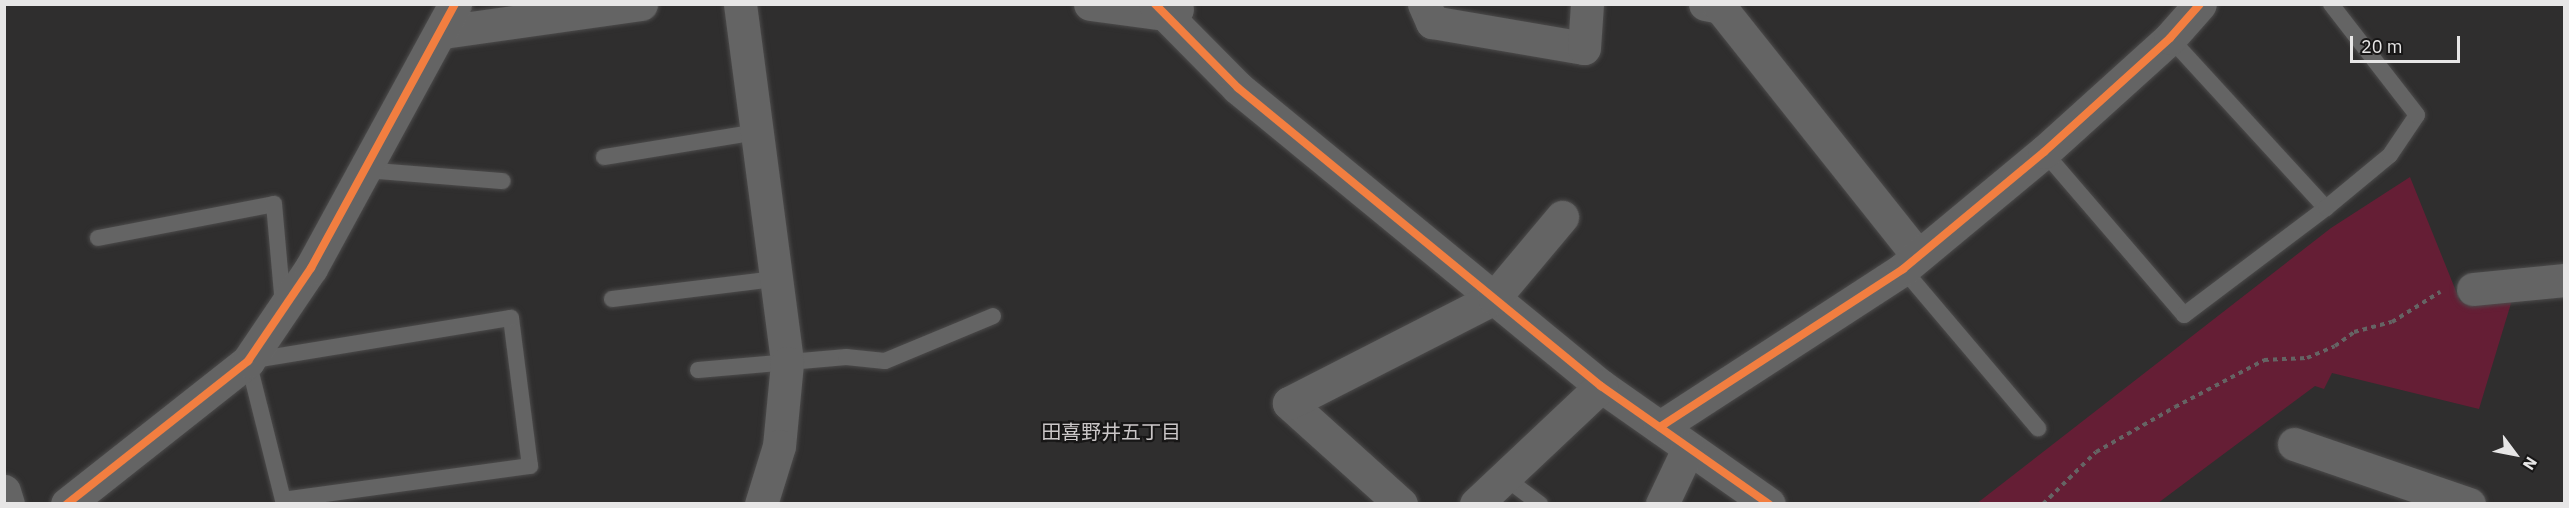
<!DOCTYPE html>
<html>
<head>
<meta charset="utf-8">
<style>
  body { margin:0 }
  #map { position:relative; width:2569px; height:508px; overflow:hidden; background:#2f2e2e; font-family:"IBM Plex Sans","Noto Sans JP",sans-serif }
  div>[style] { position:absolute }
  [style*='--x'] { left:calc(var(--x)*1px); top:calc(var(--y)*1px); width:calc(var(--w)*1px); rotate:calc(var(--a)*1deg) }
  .green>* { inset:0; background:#651e35 }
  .path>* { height:4px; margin-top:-2px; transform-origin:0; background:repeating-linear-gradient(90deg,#656464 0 4.5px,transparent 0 9px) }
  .roads { filter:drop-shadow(0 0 2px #4c4b4b) drop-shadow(0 0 2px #4c4b4b) }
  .service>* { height:16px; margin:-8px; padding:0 8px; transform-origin:8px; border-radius:8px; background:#646464 }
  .minor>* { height:33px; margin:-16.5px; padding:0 16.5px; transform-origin:16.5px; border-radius:16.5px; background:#646464 }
  .cycleway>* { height:8px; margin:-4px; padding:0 4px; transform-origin:4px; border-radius:4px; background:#f27e40 }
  span { translate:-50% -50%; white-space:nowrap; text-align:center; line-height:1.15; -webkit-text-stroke:4.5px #171616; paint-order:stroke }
  .neighbourhood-label { font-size:20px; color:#cac6c7 }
  .frame { position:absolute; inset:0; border:6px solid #e7e6e6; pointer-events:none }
  .north { position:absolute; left:2485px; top:424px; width:60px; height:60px; -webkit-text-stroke:4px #171616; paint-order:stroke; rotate:122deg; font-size:16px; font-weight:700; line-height:24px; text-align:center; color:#e7e6e6 }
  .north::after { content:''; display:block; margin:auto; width:21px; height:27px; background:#e7e6e6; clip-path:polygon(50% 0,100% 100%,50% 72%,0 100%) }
  .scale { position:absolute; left:2350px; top:36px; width:110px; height:27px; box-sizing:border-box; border:3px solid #e7e6e6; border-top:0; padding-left:8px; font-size:18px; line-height:21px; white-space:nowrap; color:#e7e6e6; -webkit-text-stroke:4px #171616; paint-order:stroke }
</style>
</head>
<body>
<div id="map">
  <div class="green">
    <i style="clip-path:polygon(2410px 177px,2460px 301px,2512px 300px,2479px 409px,2332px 373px,2324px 389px,2315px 386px,2158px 503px,1976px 504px,2331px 228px)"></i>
  </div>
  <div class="path">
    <i style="--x:2043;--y:504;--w:74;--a:-44.5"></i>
    <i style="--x:2096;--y:452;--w:91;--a:-29.7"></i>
    <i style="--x:2175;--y:407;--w:101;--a:-27.8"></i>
    <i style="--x:2264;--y:360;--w:43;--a:-2.7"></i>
    <i style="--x:2307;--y:358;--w:30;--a:-23"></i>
    <i style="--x:2335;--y:346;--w:24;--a:-36"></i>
    <i style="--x:2354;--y:332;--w:39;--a:-15"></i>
    <i style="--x:2392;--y:322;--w:57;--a:-32"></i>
  </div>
  <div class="roads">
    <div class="service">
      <i style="--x:2170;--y:38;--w:231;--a:47.5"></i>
      <i style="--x:2044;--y:152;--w:215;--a:49.3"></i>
      <i style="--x:2184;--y:315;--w:178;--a:-37"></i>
      <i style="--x:2326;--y:208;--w:83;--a:-39.6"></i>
      <i style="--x:2390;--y:155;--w:48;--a:-56"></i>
      <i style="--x:2417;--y:115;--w:140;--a:-127.8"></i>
      <i style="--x:604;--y:157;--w:154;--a:-9.3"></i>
      <i style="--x:365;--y:170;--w:138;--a:4.6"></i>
      <i style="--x:98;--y:238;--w:179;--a:-10.9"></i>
      <i style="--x:274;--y:204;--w:101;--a:84.9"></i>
      <i style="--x:1903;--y:269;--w:209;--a:49.7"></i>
      <i style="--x:612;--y:299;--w:165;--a:-7"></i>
      <i style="--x:511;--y:318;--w:149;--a:82.7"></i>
      <i style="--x:530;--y:466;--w:249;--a:172.2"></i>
      <i style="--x:283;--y:500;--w:143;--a:-104.1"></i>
      <i style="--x:248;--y:361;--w:266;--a:-9.3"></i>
      <i style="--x:698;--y:370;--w:149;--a:-5"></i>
      <i style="--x:846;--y:357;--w:39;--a:6"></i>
      <i style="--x:885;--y:361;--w:117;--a:-22.6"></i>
      <i style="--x:1504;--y:477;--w:45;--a:36.9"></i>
    </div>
    <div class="minor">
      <i style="--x:740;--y:4;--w:362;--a:82.5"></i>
      <i style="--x:787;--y:363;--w:83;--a:95.5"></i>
      <i style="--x:779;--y:446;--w:61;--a:107.2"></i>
      <i style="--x:1090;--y:4;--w:77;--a:7.5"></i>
      <i style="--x:1166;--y:14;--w:12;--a:-24"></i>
      <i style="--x:1155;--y:4;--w:118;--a:45.3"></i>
      <i style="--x:1238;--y:88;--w:470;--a:39.4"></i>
      <i style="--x:1601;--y:386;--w:205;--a:35.1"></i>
      <i style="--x:1424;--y:4;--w:20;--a:66"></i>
      <i style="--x:1432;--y:22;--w:154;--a:9.7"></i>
      <i style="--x:1584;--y:48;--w:44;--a:-86.1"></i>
      <i style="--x:1705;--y:4;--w:15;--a:11"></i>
      <i style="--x:1720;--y:7;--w:318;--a:51.5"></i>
      <i style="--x:442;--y:32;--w:201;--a:-8"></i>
      <i style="--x:2473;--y:289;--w:91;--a:-5.6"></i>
      <i style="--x:1660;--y:427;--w:290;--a:-33"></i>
      <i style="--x:1903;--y:269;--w:183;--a:-39.7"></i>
      <i style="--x:2044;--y:152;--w:170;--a:-42.1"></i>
      <i style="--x:2170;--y:38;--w:45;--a:-48.6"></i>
      <i style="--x:2294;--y:444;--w:185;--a:18.9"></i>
      <i style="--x:4;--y:491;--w:14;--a:73"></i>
      <i style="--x:67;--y:504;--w:231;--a:-38.3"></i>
      <i style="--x:248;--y:361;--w:112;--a:-55.9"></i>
      <i style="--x:311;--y:268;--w:301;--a:-61.4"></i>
      <i style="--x:1401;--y:504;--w:151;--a:-138"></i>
      <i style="--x:1289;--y:403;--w:230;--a:-27.1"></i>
      <i style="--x:1494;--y:298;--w:106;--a:-50"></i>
      <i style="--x:1476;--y:504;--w:172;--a:-43.3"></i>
      <i style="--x:1662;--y:504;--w:61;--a:-64.7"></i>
    </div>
  </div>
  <div class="cycleway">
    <i style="--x:1155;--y:4;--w:118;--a:45.3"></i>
    <i style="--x:1238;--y:88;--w:470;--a:39.4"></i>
    <i style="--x:1601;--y:386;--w:205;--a:35.1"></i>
    <i style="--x:1660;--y:427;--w:290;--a:-33"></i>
    <i style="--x:1903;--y:269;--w:183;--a:-39.7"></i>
    <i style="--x:2044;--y:152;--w:170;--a:-42.1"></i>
    <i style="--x:2170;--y:38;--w:45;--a:-48.6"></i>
    <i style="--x:67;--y:504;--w:231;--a:-38.3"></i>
    <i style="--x:248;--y:361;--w:112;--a:-55.9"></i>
    <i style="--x:311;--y:268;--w:301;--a:-61.4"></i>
  </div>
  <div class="neighbourhood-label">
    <span style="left:1111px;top:431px">田喜野井五丁目</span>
  </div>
  <div class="frame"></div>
  <div class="north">N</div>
  <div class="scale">20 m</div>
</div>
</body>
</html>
